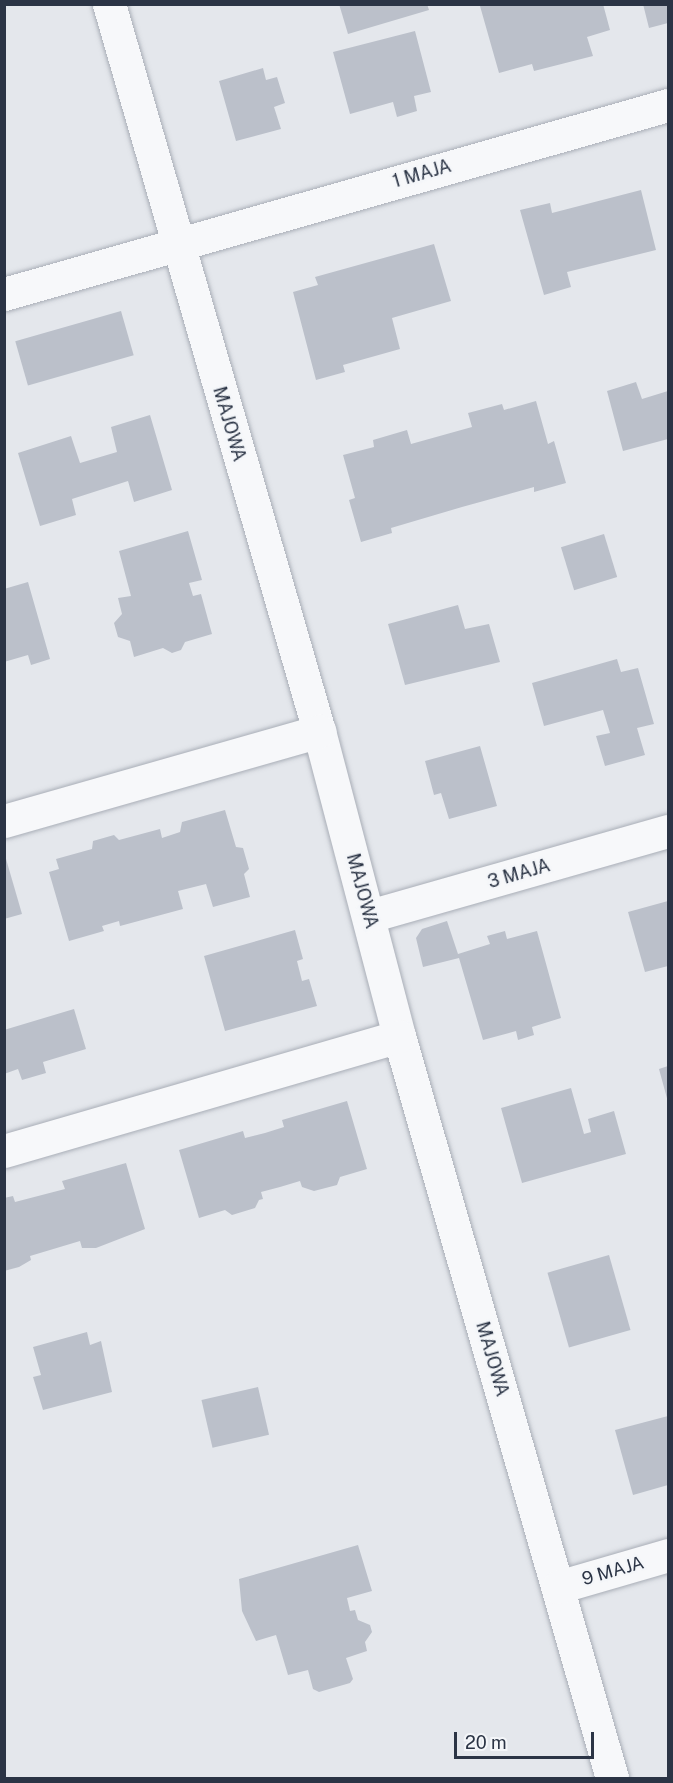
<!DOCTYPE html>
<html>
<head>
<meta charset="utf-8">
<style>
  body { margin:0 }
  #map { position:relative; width:673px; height:1783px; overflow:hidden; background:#e4e7ec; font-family:"Public Sans",sans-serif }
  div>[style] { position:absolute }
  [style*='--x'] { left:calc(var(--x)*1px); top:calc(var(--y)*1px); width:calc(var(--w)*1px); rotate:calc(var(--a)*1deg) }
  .building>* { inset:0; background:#bbc0ca; transform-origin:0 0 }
  .roads { filter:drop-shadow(0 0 2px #a9aeb7) drop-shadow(0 0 2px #a9aeb7) }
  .minor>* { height:33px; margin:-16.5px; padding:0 16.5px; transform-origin:16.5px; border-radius:16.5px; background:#f7f8fa }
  span { translate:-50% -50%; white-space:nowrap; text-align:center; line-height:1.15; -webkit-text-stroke:4.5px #f4f6f9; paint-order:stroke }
  .street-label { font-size:18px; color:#2b3445 }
  .frame { position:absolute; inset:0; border:6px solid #2b3445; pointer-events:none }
  .scale { position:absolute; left:454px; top:1732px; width:140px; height:27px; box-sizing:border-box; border:3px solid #2b3445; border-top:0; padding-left:8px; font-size:18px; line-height:21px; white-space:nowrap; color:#2b3445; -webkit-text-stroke:4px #f4f6f9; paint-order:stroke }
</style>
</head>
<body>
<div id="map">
  <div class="building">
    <i style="clip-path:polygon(339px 4px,427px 4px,429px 10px,348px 34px)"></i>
    <i style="clip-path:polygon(486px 4px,603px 4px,610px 30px,587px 37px,593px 56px,534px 71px,532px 64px,499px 73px,480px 6px)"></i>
    <i style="clip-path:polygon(643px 4px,668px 4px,668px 23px,649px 28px)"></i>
    <i style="clip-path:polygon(415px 31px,431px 92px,414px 96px,417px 111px,397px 117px,393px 102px,350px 114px,333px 52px)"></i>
    <i style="clip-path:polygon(263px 68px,266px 80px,277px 77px,285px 103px,274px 107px,281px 129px,236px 141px,219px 81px)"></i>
    <i style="clip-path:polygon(641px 190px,656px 250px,567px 272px,571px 287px,544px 295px,520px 210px,550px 203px,552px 213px)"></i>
    <i style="clip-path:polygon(434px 244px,451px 301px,392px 318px,400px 349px,343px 365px,345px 372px,316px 380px,293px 292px,318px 285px,315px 277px)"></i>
    <i style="left:121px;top:311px;width:46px;height:110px;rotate:74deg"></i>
    <i style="clip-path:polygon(636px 382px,642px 399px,668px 391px,668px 439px,623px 451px,607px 391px)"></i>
    <i style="clip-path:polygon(536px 401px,548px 444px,554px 441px,566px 483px,534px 492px,534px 487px,462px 507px,391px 528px,392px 533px,361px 542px,349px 500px,355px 498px,343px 455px,374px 447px,373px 440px,407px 430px,411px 444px,472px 427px,468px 413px,502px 404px,504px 410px)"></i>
    <i style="clip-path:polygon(150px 415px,172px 490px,134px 502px,128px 481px,72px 499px,76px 515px,40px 526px,18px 453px,71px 436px,80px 463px,117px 452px,111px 427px)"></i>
    <i style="clip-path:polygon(188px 531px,202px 580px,189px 583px,193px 596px,201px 594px,212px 634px,185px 642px,181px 650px,172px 653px,163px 648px,134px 657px,130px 641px,118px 637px,114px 623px,122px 614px,118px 598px,131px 596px,119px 551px)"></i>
    <i style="left:604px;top:534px;width:45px;height:45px;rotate:73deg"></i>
    <i style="clip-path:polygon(28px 582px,50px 659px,31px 665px,28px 655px,4px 662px,4px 589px)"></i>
    <i style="clip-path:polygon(458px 605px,465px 629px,489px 624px,500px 662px,405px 685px,388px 624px)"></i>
    <i style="clip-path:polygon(617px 659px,621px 672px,638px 668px,654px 724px,637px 728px,645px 755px,605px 766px,596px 736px,610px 733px,603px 710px,544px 726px,532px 683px)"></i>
    <i style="clip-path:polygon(480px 746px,497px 806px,449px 819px,441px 793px,434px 795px,425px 761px)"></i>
    <i style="clip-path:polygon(225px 810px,236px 847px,243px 848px,249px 869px,244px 874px,250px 897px,213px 907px,206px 884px,178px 891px,183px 909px,120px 926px,119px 921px,102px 926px,104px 931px,69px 941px,49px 872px,59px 869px,56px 859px,92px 849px,93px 841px,114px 835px,119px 840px,160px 829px,162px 838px,180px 832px,182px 822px)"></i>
    <i style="clip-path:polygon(4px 852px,22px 914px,4px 919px)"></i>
    <i style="clip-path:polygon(668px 901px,668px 966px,645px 972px,628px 912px)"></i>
    <i style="clip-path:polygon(447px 921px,458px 954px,490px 944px,487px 936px,505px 931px,507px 939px,537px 931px,561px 1018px,532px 1027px,534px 1035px,518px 1040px,516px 1031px,483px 1040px,459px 958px,423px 967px,416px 938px,422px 929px)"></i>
    <i style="clip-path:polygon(295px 930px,303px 959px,297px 961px,302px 981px,309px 979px,317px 1006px,225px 1031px,204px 956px)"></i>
    <i style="clip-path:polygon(74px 1009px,86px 1049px,43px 1062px,46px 1073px,22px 1080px,18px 1069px,4px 1074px,4px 1030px)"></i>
    <i style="clip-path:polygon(668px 1066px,668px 1102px,659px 1069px)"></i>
    <i style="clip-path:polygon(571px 1088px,584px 1134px,591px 1132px,588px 1119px,614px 1111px,626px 1154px,522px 1183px,501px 1108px)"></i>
    <i style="clip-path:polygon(347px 1101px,367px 1169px,340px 1177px,337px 1185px,314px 1191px,302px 1187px,300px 1181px,280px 1187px,261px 1192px,263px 1199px,259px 1200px,255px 1208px,232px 1215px,225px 1210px,199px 1218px,179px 1150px,243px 1131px,245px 1138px,265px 1133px,284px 1127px,282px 1120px)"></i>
    <i style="clip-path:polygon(126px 1163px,145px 1229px,96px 1248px,82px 1248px,80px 1241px,30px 1256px,31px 1260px,19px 1267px,4px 1271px,4px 1198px,13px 1196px,15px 1202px,65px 1189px,62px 1181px)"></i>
    <i style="left:609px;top:1255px;width:78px;height:64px;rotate:74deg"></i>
    <i style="clip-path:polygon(87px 1332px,90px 1345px,101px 1341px,112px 1392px,43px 1410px,33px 1377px,41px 1375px,33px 1347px)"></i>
    <i style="left:258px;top:1387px;width:49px;height:58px;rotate:77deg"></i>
    <i style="clip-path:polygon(668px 1416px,668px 1485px,633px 1495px,615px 1430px)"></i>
    <i style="clip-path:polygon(358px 1545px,372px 1591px,347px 1598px,350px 1611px,355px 1610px,358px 1620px,370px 1625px,372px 1632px,365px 1642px,367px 1651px,346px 1658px,353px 1679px,350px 1683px,319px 1692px,313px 1689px,308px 1670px,288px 1675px,276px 1635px,256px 1641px,242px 1611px,239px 1579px)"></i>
  </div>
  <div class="roads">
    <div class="minor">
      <i style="--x:109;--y:4;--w:757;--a:73.89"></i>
      <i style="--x:319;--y:731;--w:315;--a:75.3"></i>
      <i style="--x:399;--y:1036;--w:772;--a:73.98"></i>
      <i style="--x:4;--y:294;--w:690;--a:-15.89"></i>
      <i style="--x:4;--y:821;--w:328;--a:-15.9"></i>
      <i style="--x:369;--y:916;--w:311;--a:-15.9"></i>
      <i style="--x:4;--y:1151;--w:411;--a:-16.2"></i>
      <i style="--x:558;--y:1587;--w:115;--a:-16.2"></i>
    </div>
  </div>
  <div class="street-label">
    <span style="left:422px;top:174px;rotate:-16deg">1 MAJA</span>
    <span style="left:229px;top:424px;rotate:74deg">MAJOWA</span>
    <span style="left:519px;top:874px;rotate:-16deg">3 MAJA</span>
    <span style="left:362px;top:891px;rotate:75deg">MAJOWA</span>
    <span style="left:492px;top:1359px;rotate:74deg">MAJOWA</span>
    <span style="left:613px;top:1571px;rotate:-16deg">9 MAJA</span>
  </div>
  <div class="frame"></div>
  <div class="scale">20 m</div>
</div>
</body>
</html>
